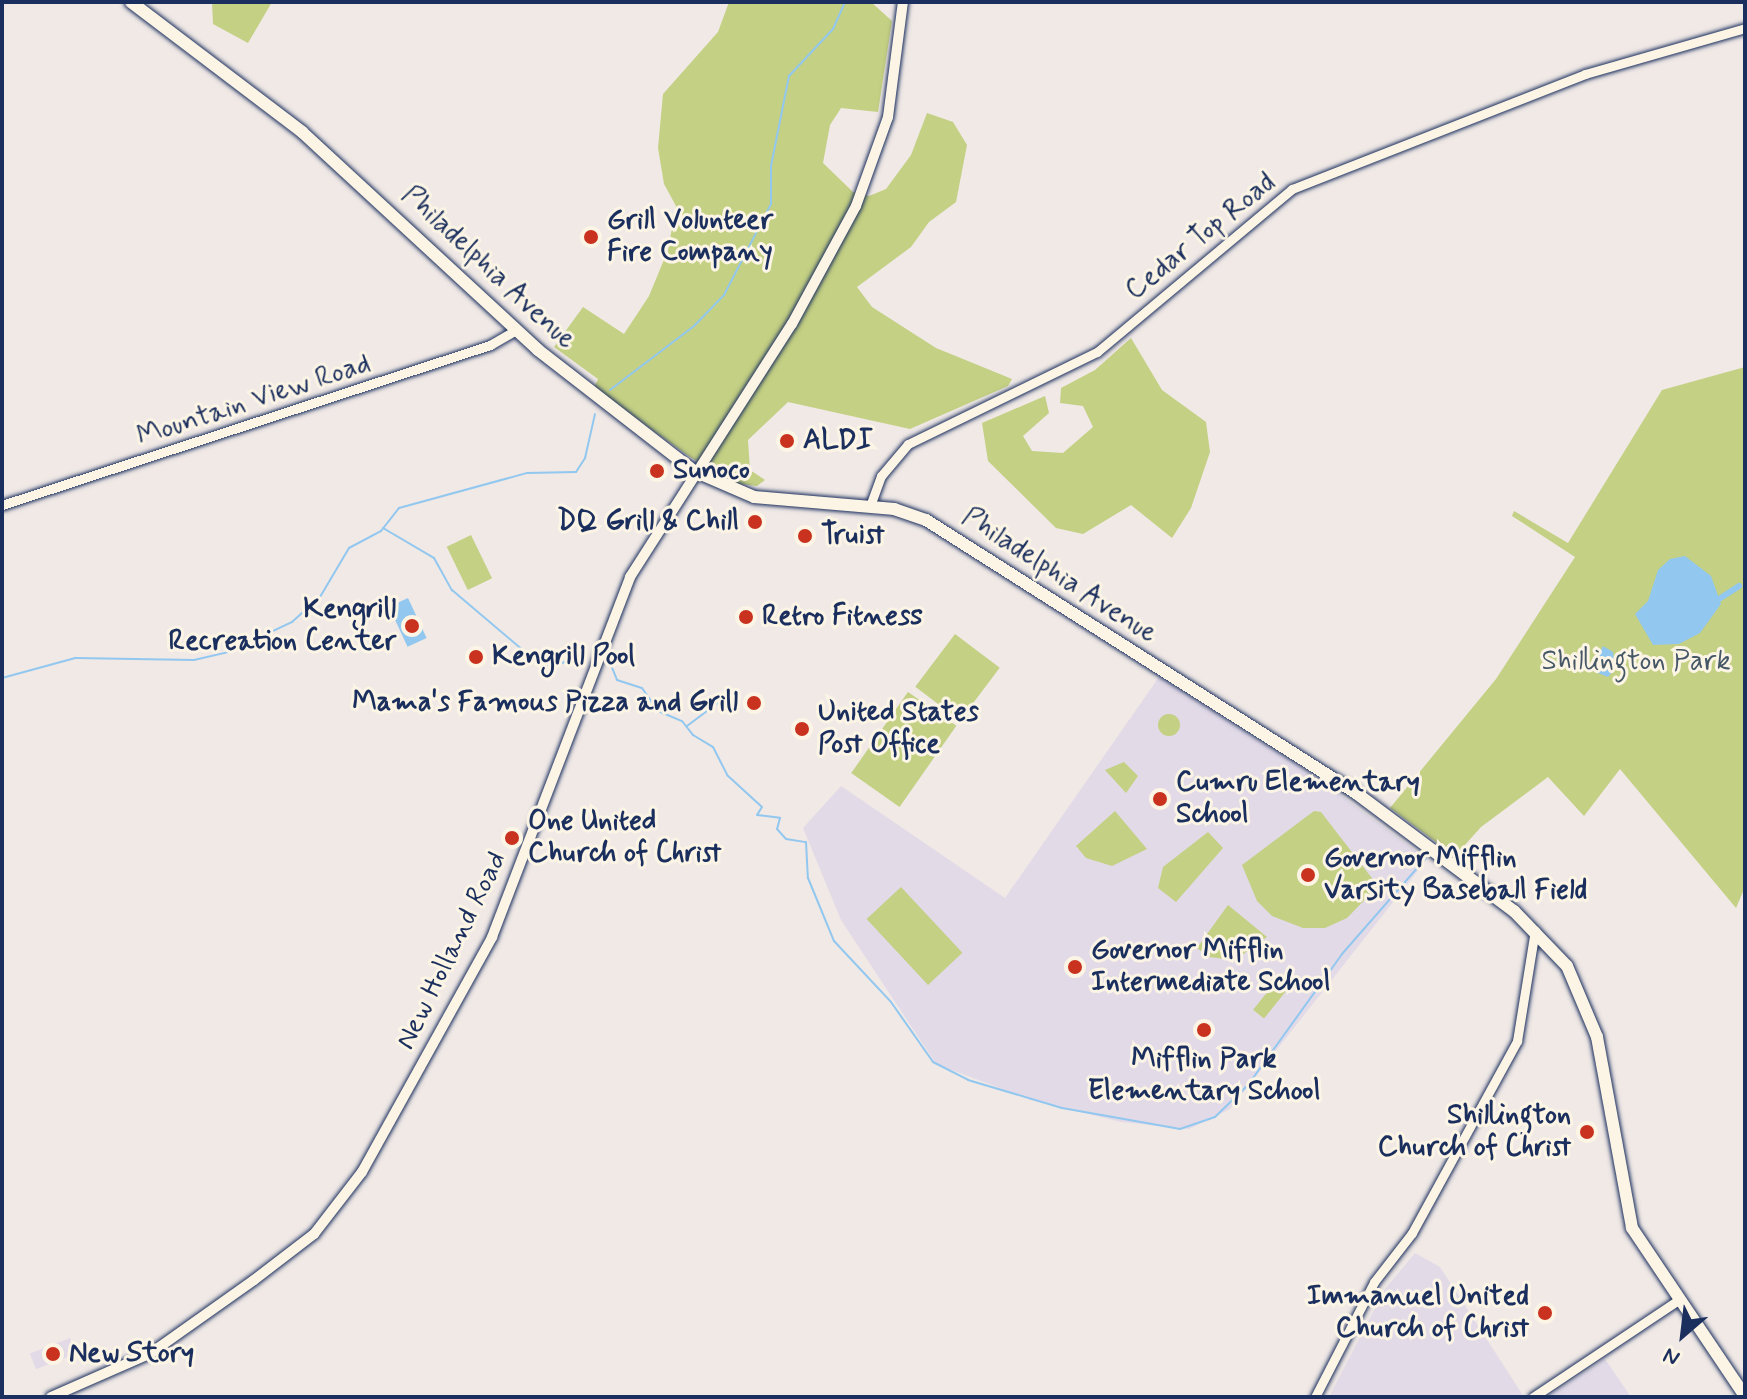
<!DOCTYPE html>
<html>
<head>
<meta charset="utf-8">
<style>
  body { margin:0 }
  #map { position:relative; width:1747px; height:1399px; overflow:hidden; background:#f0e9e6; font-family:Mynerve,sans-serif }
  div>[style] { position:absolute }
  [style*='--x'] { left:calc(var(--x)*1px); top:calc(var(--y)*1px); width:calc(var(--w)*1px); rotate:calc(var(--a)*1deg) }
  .built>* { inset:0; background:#e2dae7; transform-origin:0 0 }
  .green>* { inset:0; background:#c4d083; transform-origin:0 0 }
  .round { border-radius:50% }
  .water>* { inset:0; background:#92c7ef; transform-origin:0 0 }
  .stream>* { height:2px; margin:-1px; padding:0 1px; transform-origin:1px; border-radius:1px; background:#92c7ef }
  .canal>* { height:6px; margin:-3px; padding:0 3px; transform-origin:3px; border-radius:3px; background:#92c7ef }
  .roads { filter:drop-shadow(0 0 2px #1b2f5e) drop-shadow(0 0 2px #1b2f5e) }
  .tertiary>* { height:9px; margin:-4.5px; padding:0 4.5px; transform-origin:4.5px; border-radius:4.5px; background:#fcf5e5 }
  .secondary>* { height:10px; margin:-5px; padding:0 5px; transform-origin:5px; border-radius:5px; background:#fcf5e5 }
  .primary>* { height:12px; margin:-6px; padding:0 6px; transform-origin:6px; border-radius:6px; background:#fcf5e5 }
  .dots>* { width:22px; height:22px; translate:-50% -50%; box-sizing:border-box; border:4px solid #fcf5e5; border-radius:50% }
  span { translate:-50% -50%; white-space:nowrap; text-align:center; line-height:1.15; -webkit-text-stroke:6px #fcf5e5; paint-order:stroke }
  .poi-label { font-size:28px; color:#1b2f5e; font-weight:700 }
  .left { translate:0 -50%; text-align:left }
  .right { translate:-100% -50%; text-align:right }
  .street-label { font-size:28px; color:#1b2f5e }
  .park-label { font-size:28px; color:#455767 }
  .frame { position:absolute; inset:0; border:4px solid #1b2f5e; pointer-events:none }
  .north { position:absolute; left:1643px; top:1295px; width:80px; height:80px; -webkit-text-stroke:6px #fcf5e5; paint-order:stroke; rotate:208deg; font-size:22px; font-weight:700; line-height:32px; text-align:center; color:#1b2f5e }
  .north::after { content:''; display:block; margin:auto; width:28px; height:36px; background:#1b2f5e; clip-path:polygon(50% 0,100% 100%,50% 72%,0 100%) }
</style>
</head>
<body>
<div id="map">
  <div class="built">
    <i style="clip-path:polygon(1159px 677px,1320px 780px,1427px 859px,1230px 1109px,1189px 1129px,1121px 1122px,1031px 1100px,936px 1064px,841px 920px,803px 828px,841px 786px,1005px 898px)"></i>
    <i style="clip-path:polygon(1415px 1253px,1440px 1267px,1524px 1397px,1329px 1397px,1385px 1289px)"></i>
    <i style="left:70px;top:1338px;width:17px;height:43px;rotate:69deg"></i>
    <i style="clip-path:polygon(1605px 1359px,1631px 1397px,1547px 1397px,1597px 1364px)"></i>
  </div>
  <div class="green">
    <i style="clip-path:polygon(212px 2px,272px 2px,248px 43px,213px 24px)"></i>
    <i style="clip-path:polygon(729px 2px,871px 2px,892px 21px,878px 112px,841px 108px,830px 125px,823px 163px,853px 192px,869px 196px,886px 189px,911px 155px,927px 113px,953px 122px,967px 145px,956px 202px,929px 222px,911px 247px,857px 287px,872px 307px,936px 348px,1012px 379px,1008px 386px,910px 429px,788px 402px,748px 440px,750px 470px,765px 480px,757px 486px,734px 483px,690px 457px,594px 388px,598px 379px,554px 347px,583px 307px,624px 334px,649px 296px,668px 250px,676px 206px,664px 184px,658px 148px,663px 94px,718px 32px)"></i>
    <i style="clip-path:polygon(1131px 338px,1162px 390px,1206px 422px,1210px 452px,1191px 508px,1172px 538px,1131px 505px,1083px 534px,1056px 528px,988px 461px,982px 423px,1045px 396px,1049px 413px,1023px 436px,1032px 451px,1063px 453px,1093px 427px,1083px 406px,1060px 403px,1061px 388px,1095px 370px)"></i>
    <i style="clip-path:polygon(1745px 367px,1745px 887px,1736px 908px,1620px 769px,1584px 816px,1548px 777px,1481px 827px,1455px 856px,1390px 808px,1496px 679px,1575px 557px,1512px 516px,1514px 511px,1568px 543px,1662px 390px)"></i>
    <i style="left:471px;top:535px;width:48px;height:27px;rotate:64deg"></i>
    <i style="left:955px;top:634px;width:56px;height:66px;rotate:37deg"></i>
    <i style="left:908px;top:692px;width:59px;height:99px;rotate:35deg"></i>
    <i class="round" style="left:1158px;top:714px;width:22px;height:22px"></i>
    <i style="clip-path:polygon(1124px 762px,1138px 776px,1126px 793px,1105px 770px)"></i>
    <i style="clip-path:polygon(1115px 811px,1147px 849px,1112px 866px,1086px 858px,1076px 846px)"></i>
    <i style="clip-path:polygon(1314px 811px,1321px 812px,1378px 886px,1347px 918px,1325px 928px,1303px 928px,1272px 916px,1257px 901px,1242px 865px)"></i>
    <i style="clip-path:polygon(1208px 832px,1223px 848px,1176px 902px,1158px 888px,1163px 867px)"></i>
    <i style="left:901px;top:887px;width:90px;height:47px;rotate:47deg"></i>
    <i style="clip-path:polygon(1228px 905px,1267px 937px,1235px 960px,1209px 957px,1197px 948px)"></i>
    <i style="left:1282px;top:974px;width:14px;height:46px;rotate:39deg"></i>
  </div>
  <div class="water">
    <i style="clip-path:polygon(1685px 556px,1711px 576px,1721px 604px,1700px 633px,1679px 644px,1653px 645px,1635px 614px,1648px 601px,1658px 570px,1670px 559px)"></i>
    <i style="left:408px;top:598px;width:44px;height:21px;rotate:65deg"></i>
    <i style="clip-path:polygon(1603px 646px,1613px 652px,1615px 669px,1608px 677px,1585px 668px,1597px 659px)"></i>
  </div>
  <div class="stream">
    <i style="--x:610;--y:390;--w:106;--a:-37.3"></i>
    <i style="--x:694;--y:326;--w:43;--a:-45.9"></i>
    <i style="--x:724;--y:295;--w:102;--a:-62.7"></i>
    <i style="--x:771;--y:204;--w:38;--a:-90"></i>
    <i style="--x:771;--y:166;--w:92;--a:-78.7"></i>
    <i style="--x:789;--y:76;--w:64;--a:-46.9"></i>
    <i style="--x:833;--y:29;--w:30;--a:-66"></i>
    <i style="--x:383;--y:528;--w:59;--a:30.5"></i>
    <i style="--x:434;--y:558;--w:37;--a:61"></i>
    <i style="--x:452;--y:590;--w:113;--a:40.3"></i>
    <i style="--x:538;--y:663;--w:17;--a:10"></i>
    <i style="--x:555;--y:666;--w:30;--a:-23"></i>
    <i style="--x:611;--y:665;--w:16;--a:68"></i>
    <i style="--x:617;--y:680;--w:26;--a:18"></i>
    <i style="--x:642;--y:688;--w:28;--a:55"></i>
    <i style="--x:658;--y:711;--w:26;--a:23"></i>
    <i style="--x:682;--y:721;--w:18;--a:52"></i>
    <i style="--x:693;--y:735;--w:23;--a:31"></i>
    <i style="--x:713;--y:747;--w:31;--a:63"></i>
    <i style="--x:727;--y:775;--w:47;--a:42.4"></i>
    <i style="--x:762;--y:807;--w:9;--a:122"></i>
    <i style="--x:757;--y:815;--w:23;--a:7"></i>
    <i style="--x:780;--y:818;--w:11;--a:105"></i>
    <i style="--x:777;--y:829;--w:13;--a:48"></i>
    <i style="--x:786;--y:839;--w:20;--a:9"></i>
    <i style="--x:806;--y:842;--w:36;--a:87"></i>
    <i style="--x:808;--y:878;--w:68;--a:67.6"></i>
    <i style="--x:834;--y:941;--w:83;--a:46.9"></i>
    <i style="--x:891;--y:1002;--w:73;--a:55"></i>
    <i style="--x:933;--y:1062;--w:39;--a:27"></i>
    <i style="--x:968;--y:1080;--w:98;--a:16.6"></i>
    <i style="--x:1062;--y:1108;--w:120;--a:10.1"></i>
    <i style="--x:1180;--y:1129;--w:37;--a:-19"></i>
    <i style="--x:1215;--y:1117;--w:46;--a:-44.1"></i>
    <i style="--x:1248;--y:1085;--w:161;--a:-54.3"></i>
    <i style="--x:1342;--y:954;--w:128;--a:-48.8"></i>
    <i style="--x:2;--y:678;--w:76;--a:-15.3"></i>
    <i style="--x:75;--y:658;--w:119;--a:1"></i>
    <i style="--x:194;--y:660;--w:35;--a:-13"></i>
    <i style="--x:228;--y:652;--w:71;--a:-25.1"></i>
    <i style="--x:292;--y:622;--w:38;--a:-42"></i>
    <i style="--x:320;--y:597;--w:57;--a:-59.4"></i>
    <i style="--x:349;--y:548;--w:36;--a:-28"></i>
    <i style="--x:381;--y:531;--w:29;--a:-52"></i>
    <i style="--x:399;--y:508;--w:133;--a:-15.3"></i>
    <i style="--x:527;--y:473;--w:49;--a:-1.2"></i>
    <i style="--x:576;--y:472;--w:17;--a:-57"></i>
    <i style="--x:585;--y:458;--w:45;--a:-77.2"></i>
    <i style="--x:687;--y:726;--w:40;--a:-37"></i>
  </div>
  <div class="canal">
    <i style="--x:1719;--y:599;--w:24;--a:-33"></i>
  </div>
  <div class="roads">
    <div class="tertiary">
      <i style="--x:2;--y:505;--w:514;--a:-18.15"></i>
      <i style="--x:490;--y:345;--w:30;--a:-30"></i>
      <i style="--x:870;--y:506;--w:32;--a:-70"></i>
      <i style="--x:881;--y:476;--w:42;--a:-49.8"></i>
      <i style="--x:908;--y:444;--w:210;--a:-26"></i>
      <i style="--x:1097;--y:352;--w:254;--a:-39.9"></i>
      <i style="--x:1292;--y:189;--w:315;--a:-21.4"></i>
      <i style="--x:1585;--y:74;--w:166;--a:-16"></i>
      <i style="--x:1315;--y:1397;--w:129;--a:-62.8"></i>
      <i style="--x:1374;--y:1282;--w:62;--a:-52.2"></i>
      <i style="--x:1412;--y:1233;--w:219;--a:-61.3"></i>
      <i style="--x:1517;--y:1041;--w:112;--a:-80.8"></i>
      <i style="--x:1533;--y:1397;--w:177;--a:-33.7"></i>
    </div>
    <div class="secondary">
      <i style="--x:51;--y:1397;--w:109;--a:-23.7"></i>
      <i style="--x:151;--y:1353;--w:126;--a:-35.3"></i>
      <i style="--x:254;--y:1280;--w:76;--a:-37.5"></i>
      <i style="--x:314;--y:1234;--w:78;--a:-52.3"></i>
      <i style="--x:362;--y:1172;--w:269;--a:-61"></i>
      <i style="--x:492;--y:937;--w:386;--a:-69"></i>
      <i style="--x:630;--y:577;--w:300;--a:-57.4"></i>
      <i style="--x:792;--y:324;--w:134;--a:-61.5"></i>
      <i style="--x:856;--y:206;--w:95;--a:-70.2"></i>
      <i style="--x:888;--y:117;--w:116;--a:-82.6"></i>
    </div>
    <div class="primary">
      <i style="--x:131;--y:2;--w:215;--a:37.2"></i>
      <i style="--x:302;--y:132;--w:321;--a:42.7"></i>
      <i style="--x:538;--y:350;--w:197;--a:37.8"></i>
      <i style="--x:694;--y:471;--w:65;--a:23.4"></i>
      <i style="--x:754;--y:497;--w:141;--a:4.9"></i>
      <i style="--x:894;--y:509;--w:34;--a:19"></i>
      <i style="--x:926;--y:520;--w:509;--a:32.41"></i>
      <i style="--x:1356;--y:793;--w:197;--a:36.8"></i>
      <i style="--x:1514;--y:911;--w:76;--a:46.1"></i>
      <i style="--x:1567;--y:966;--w:77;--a:67.1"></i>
      <i style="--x:1597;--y:1037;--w:194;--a:79.6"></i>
      <i style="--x:1632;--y:1228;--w:202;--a:56.1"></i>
    </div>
  </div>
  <div class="dots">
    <i style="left:591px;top:237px;background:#c8321e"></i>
    <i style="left:787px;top:441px;background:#c8321e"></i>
    <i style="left:657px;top:471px;background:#c8321e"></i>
    <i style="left:755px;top:522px;background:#c8321e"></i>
    <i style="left:805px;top:536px;background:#c8321e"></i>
    <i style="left:746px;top:617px;background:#c8321e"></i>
    <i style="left:412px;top:626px;background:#c8321e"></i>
    <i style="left:476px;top:657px;background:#c8321e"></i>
    <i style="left:754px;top:703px;background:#c8321e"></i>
    <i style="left:802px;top:729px;background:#c8321e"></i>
    <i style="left:1160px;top:799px;background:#c8321e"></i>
    <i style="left:512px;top:838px;background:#c8321e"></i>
    <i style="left:1308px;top:875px;background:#c8321e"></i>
    <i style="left:1075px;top:967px;background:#c8321e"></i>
    <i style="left:1204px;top:1030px;background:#c8321e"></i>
    <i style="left:1587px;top:1132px;background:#c8321e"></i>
    <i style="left:1545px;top:1313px;background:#c8321e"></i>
    <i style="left:53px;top:1354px;background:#c8321e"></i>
  </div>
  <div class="poi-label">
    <span class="left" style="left:607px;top:237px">Grill Volunteer<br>Fire Company</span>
    <span class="left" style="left:803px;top:441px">ALDI</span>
    <span class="left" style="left:673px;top:471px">Sunoco</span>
    <span class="right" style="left:739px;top:522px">DQ Grill &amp; Chill</span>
    <span class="left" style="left:821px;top:536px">Truist</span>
    <span class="right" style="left:396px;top:626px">Kengrill<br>Recreation Center</span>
    <span class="left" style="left:762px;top:617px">Retro Fitness</span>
    <span class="left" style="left:492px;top:657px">Kengrill Pool</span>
    <span class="right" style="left:738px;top:703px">Mama's Famous Pizza and Grill</span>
    <span class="left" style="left:818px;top:729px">United States<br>Post Office</span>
    <span class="left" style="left:1176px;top:799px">Cumru Elementary<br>School</span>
    <span class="left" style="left:528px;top:838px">One United<br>Church of Christ</span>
    <span class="left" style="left:1324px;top:875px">Governor Mifflin<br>Varsity Baseball Field</span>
    <span class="left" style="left:1091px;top:967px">Governor Mifflin<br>Intermediate School</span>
    <span style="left:1204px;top:1076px">Mifflin Park<br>Elementary School</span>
    <span class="right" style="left:1571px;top:1132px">Shillington<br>Church of Christ</span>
    <span class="right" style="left:1529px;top:1313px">Immanuel United<br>Church of Christ</span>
    <span class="left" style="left:69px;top:1354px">New Story</span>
  </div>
  <div class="street-label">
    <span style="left:1201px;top:237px;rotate:-39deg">Cedar Top Road</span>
    <span style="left:488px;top:268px;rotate:43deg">Philadelphia Avenue</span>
    <span style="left:254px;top:401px;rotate:-18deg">Mountain View Road</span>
    <span style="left:1059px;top:576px;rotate:33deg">Philadelphia Avenue</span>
    <span style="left:452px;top:951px;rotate:-64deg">New Holland Road</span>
  </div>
  <div class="park-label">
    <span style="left:1636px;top:662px">Shillington Park</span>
  </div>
  <div class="frame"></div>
  <div class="north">N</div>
</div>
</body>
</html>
